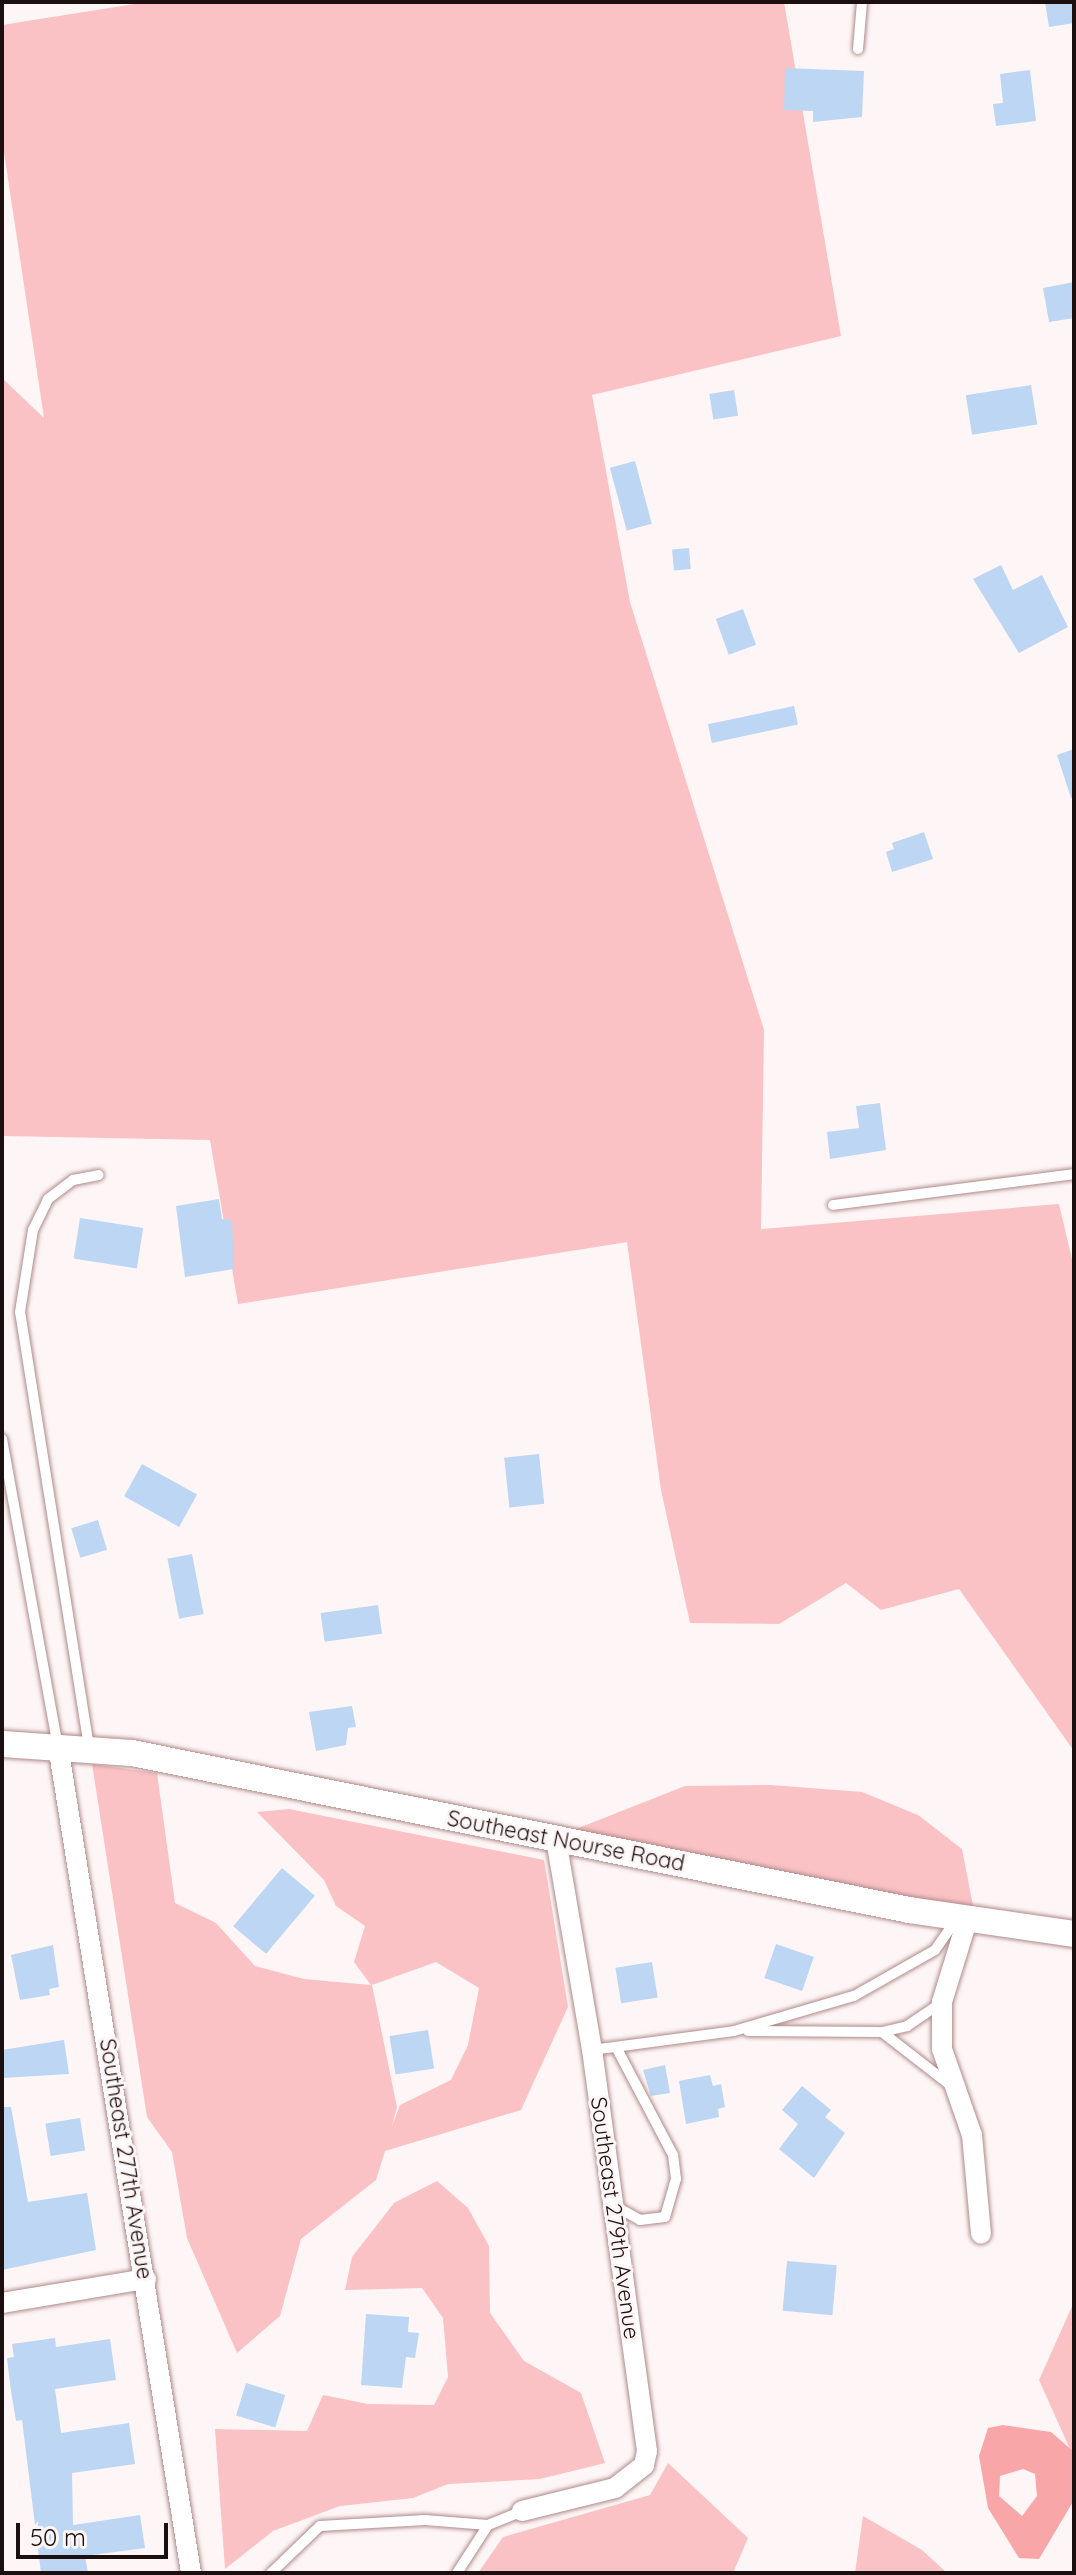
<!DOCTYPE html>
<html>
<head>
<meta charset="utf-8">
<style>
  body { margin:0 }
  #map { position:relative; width:1076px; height:2575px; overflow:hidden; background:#fef6f6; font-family:Quicksand,sans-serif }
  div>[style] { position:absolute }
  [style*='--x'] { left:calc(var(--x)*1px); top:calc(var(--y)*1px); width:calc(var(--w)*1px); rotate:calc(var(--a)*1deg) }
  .green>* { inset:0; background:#fac2c4 }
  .water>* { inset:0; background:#f9a6a9 }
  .building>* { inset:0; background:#bcd6f3; transform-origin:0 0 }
  .roads { filter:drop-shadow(0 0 2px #af898a) drop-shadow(0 0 2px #af898a) }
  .service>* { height:10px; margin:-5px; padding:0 5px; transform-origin:5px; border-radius:5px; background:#fff }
  .minor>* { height:20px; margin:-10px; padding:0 10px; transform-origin:10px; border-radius:10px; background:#fff }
  .tertiary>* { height:26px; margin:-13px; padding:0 13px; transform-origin:13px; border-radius:13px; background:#fff }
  span { translate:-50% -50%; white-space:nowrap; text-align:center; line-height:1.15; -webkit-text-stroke:6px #fef6f6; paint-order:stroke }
  .street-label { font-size:22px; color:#1c0f0f }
  .frame { position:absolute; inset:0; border:4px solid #1c0f0f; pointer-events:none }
  .scale { position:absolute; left:16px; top:2523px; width:152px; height:36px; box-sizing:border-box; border:4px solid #1c0f0f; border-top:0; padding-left:10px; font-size:24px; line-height:28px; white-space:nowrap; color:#1c0f0f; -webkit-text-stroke:6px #fef6f6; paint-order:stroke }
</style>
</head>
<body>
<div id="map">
  <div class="green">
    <i style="clip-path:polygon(147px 2px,784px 2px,841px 336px,592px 395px,630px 602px,764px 1030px,761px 1229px,1059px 1204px,1074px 1268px,1074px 1751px,959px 1589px,881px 1610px,846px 1583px,779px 1624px,690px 1623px,661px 1490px,627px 1242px,238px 1304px,210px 1140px,2px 1136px,2px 378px,44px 418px,2px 139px,2px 25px)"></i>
    <i style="clip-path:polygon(evenodd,92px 1764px,157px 1773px,175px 1903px,216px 1923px,255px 1966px,304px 1979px,371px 1985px,354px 1962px,365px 1926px,336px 1906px,324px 1880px,257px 1812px,289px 1809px,544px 1860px,568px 2007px,521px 2110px,385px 2151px,376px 2180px,301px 2239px,280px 2316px,237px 2353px,187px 2238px,172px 2152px,147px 2117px,92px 1764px,436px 1962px,479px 1988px,468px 2045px,451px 2080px,400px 2105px,392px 2126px,397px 2107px,372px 1985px,436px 1962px)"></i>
    <i style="clip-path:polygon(771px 1785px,862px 1792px,918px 1815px,962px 1849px,974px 1911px,571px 1831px,685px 1786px)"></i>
    <i style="clip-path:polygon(437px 2181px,468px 2208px,489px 2246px,490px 2313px,524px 2361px,581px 2393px,605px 2463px,540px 2479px,448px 2484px,413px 2498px,340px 2506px,273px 2531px,225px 2569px,215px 2429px,307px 2431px,323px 2395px,368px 2404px,434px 2405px,448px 2377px,443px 2318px,422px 2288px,345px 2290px,352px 2257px,394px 2203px)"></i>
    <i style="clip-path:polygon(1074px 2302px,1074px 2458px,1039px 2380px)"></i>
    <i style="clip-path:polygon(668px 2463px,748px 2538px,733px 2573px,478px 2573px,503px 2537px,650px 2495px)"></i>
    <i style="clip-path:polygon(863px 2516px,922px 2550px,947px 2573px,855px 2573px)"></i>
  </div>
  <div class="water">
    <i style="clip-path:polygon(evenodd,1003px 2425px,1051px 2432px,1074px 2452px,1074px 2500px,1039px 2559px,1019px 2558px,988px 2508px,979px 2456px,988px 2428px,1003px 2425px,1023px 2469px,1035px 2474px,1037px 2496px,1022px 2516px,999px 2496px,1000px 2476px,1023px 2469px)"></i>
  </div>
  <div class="building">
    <i style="clip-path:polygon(1045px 2px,1074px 2px,1074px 23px,1049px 27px)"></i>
    <i style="clip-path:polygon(785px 68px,864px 71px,862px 117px,813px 122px,813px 111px,784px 110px)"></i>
    <i style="clip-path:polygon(1030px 70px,1036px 121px,996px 126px,993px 104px,1003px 103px,1000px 74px)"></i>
    <i style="clip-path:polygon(1074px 282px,1074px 318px,1049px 322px,1043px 288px)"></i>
    <i style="left:1031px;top:385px;width:40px;height:66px;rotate:81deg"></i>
    <i style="left:734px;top:390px;width:26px;height:25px;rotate:81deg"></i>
    <i style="left:635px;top:461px;width:65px;height:26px;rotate:75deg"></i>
    <i style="left:689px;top:548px;width:21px;height:17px;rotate:85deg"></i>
    <i style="clip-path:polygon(1001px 565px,1013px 590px,1042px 575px,1068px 627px,1019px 653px,973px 579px)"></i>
    <i style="left:743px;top:609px;width:38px;height:29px;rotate:70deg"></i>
    <i style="left:794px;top:706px;width:19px;height:88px;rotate:78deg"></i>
    <i style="clip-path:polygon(1074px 749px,1074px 797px,1071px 798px,1057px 755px)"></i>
    <i style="clip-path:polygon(924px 832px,933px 859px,892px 872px,886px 852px,894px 849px,892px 843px)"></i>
    <i style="clip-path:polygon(880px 1103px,886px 1150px,830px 1159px,827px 1132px,859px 1128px,856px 1106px)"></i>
    <i style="clip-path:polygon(219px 1199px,222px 1219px,232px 1220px,234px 1269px,185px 1277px,176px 1206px)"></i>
    <i style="left:80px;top:1218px;width:64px;height:41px;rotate:9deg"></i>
    <i style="left:539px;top:1454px;width:50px;height:35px;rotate:84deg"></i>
    <i style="left:142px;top:1464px;width:63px;height:37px;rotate:29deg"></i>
    <i style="left:98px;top:1520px;width:31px;height:28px;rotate:73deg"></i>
    <i style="left:192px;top:1554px;width:61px;height:25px;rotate:79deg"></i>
    <i style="left:378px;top:1605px;width:29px;height:58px;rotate:82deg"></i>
    <i style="clip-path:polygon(352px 1706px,356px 1727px,348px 1728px,346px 1745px,316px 1751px,309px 1712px)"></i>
    <i style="left:282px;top:1868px;width:43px;height:76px;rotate:40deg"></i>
    <i style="left:776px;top:1944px;width:40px;height:36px;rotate:19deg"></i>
    <i style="clip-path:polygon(53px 1945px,59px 1987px,49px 1989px,50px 1995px,20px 2000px,11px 1955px)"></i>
    <i style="left:652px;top:1962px;width:36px;height:37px;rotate:81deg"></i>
    <i style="left:428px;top:2030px;width:39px;height:39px;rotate:81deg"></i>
    <i style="clip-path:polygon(64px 2040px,69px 2074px,2px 2078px,2px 2050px)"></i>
    <i style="clip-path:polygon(665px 2065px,670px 2093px,651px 2096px,643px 2070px)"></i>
    <i style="clip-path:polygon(710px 2075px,713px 2086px,721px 2084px,725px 2107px,718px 2109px,719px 2117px,686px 2124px,679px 2081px)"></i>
    <i style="clip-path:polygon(802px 2086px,831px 2110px,825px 2117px,845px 2133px,814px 2178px,779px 2149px,798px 2124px,782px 2110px)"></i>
    <i style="clip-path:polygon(2px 2107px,11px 2107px,28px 2202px,87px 2193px,96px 2250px,2px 2270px)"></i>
    <i style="left:80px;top:2118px;width:33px;height:35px;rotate:81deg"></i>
    <i style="left:787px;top:2261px;width:50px;height:50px;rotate:5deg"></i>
    <i style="clip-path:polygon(366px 2314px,409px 2317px,408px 2332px,419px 2333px,415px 2358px,406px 2357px,402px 2388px,361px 2385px)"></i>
    <i style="clip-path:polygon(55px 2338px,56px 2347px,110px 2339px,116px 2380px,55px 2389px,61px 2433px,129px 2423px,135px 2464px,72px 2473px,73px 2525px,140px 2515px,145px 2548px,85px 2556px,88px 2573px,41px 2573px,22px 2420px,16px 2421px,11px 2391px,7px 2358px,14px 2357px,12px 2344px)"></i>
    <i style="left:246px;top:2383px;width:41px;height:34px;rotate:17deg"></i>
  </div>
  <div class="roads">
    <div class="service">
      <i style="--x:858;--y:49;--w:47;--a:-85.1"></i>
      <i style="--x:833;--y:1205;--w:243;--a:-7.3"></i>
      <i style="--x:2;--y:1439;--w:312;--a:79.7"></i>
      <i style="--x:89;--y:1747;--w:440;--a:-99"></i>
      <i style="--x:20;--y:1312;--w:83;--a:-81"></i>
      <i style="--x:33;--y:1230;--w:34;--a:-64"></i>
      <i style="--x:48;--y:1199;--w:31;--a:-37"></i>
      <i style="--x:73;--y:1180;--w:26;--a:-11"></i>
      <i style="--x:748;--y:2031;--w:134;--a:0.4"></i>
      <i style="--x:882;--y:2032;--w:86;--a:37.9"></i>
      <i style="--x:882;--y:2032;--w:26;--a:-13"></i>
      <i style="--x:907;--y:2026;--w:40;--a:-34"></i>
      <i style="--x:592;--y:2050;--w:143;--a:-7.6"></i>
      <i style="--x:734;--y:2031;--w:125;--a:-16.3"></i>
      <i style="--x:854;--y:1996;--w:93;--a:-29.6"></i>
      <i style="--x:935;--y:1950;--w:37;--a:-55"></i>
      <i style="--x:615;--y:2206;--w:29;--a:29"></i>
      <i style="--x:640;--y:2220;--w:25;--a:-7"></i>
      <i style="--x:665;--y:2217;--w:40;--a:-74"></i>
      <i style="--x:676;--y:2179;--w:24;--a:-97"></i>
      <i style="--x:673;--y:2155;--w:122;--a:-117.8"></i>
      <i style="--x:271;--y:2573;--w:68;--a:-43.8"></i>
      <i style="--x:320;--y:2526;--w:105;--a:-3.3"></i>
      <i style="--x:425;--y:2520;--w:63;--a:4.5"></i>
      <i style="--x:457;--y:2573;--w:57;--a:-57.1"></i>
      <i style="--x:488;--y:2525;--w:37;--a:-22"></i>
    </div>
    <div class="minor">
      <i style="--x:58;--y:1746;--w:838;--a:80.86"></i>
      <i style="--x:967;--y:1921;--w:85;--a:107.2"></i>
      <i style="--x:942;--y:2002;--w:47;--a:90"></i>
      <i style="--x:942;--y:2049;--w:91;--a:70.8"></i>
      <i style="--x:972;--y:2135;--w:99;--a:84.8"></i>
      <i style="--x:2;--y:2303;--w:146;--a:-9.5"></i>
      <i style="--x:522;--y:2511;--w:96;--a:-13.9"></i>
      <i style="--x:615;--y:2488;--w:37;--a:-38"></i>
      <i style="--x:644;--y:2465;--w:14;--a:-78"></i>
      <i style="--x:647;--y:2451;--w:405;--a:-97.8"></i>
      <i style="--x:592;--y:2050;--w:214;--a:-99.7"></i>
    </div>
    <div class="tertiary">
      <i style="--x:2;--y:1744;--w:130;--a:4"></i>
      <i style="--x:132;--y:1753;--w:793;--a:11.42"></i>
      <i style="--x:909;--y:1910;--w:167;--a:8.3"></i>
    </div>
  </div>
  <div class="street-label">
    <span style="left:566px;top:1841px;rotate:11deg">Southeast Nourse Road</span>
    <span style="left:126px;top:2159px;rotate:81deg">Southeast 277th Avenue</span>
    <span style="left:615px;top:2218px;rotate:82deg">Southeast 279th Avenue</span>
  </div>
  <div class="frame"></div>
  <div class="scale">50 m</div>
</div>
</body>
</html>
